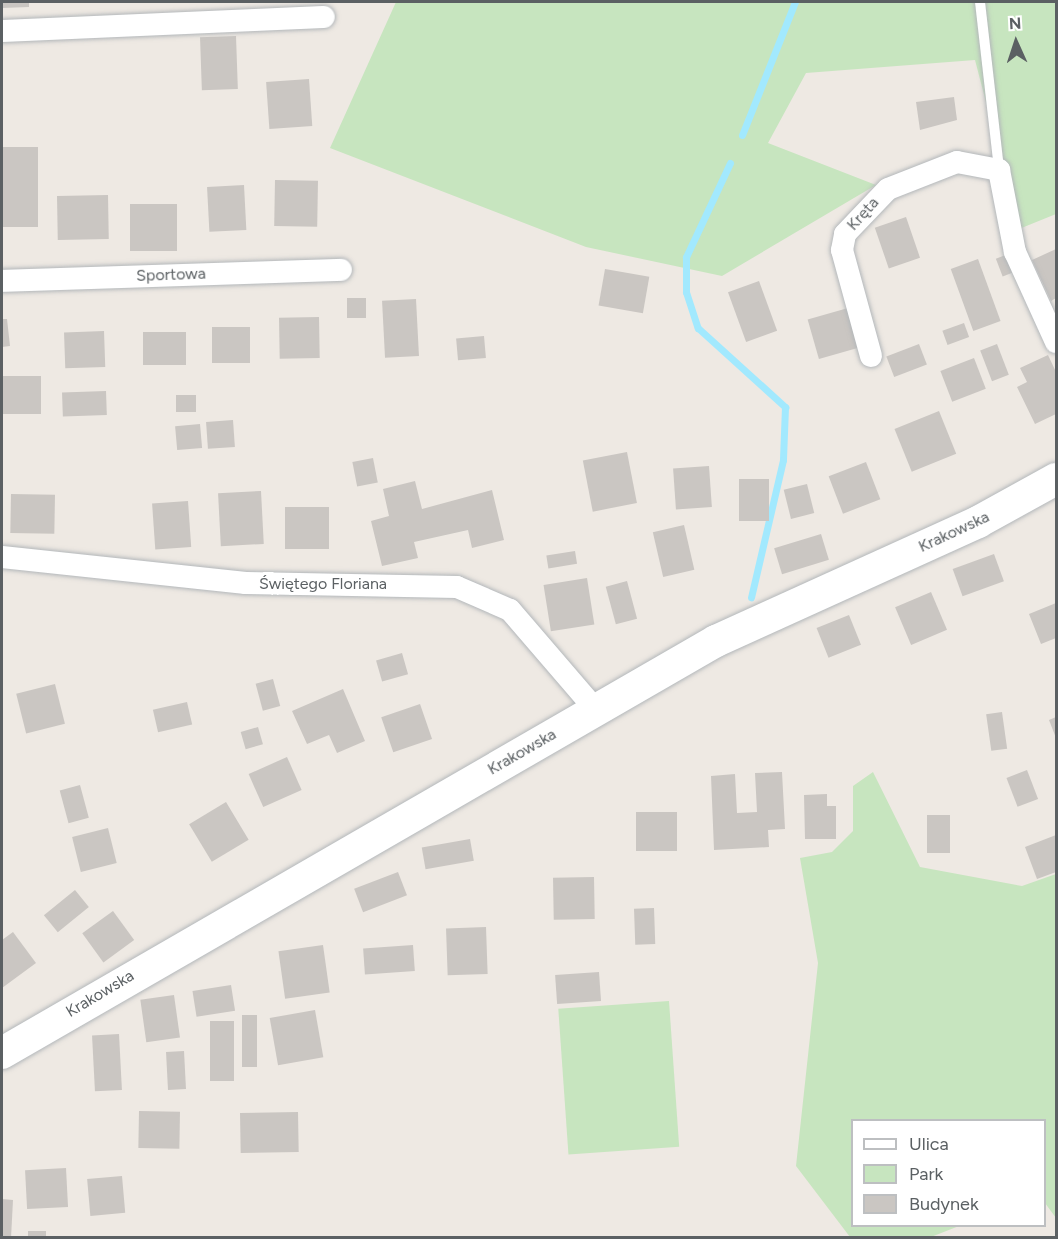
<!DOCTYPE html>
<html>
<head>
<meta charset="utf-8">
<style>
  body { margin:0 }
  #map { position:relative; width:1058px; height:1239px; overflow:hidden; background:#eee9e3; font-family:Figtree,sans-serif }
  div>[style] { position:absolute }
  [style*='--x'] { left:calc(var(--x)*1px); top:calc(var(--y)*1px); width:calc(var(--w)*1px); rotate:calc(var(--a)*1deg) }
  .green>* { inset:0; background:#c7e5bf; transform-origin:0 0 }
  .stream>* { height:7px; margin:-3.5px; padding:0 3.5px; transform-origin:3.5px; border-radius:3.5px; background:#a2e9fe }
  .building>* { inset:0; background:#cac6c2; transform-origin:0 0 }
  .roads { filter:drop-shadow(0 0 2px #b3b7ba) drop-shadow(0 0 2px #b3b7ba) }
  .lane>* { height:10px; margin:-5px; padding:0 5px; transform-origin:5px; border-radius:5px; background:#fff }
  .street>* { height:22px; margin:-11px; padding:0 11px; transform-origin:11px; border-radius:11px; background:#fff }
  .secondary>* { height:32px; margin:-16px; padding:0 16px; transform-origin:16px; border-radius:16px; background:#fff }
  span { translate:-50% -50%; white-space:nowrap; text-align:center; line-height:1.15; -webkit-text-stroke:6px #fff; paint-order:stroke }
  .street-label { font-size:16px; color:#5b6063 }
  .frame { position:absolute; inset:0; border:3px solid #5b6063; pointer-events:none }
  .legend { position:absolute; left:851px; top:1119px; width:195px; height:108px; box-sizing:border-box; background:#fff; border:2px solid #bdbfc1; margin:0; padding:8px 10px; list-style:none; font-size:18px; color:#5b6063 }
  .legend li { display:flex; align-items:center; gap:12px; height:30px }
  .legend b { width:30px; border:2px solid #bdbfc1 }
  .north { position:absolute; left:986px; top:12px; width:60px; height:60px; -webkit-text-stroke:4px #fff; paint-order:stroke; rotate:357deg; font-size:16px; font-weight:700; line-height:24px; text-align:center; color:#5b6063 }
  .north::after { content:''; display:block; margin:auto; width:21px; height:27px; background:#5b6063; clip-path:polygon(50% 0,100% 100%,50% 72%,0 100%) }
</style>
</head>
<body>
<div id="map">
  <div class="green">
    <i style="clip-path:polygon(396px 2px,1056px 2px,1056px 214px,1019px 229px,975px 60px,806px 73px,768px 143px,876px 185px,722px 276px,586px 247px,330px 148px)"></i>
    <i style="clip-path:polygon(873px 772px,920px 867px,1022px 886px,1056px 874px,1056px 1218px,1045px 1203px,1044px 1120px,852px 1120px,852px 1226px,959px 1226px,931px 1237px,850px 1237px,796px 1166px,818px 963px,800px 858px,832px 852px,853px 831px,853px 786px)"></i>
    <i style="left:669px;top:1001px;width:146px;height:111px;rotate:86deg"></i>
  </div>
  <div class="stream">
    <i style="--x:742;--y:135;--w:143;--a:-68.3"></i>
    <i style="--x:730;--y:163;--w:104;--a:115.1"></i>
    <i style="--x:686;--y:257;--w:35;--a:90"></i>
    <i style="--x:686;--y:292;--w:38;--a:72"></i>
    <i style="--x:698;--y:328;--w:118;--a:42.2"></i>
    <i style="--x:785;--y:407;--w:53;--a:92.2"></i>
    <i style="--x:783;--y:460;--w:141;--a:103.1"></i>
  </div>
  <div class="building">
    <i style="clip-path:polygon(2px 2px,29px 2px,29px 7px,2px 8px)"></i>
    <i style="left:236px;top:36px;width:53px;height:36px;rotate:88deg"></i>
    <i style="left:309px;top:79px;width:47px;height:43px;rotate:86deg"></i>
    <i style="clip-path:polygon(954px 97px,957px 120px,920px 130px,916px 102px)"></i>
    <i style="left:2px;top:147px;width:36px;height:80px"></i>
    <i style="left:275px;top:180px;width:43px;height:46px;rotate:1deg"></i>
    <i style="left:244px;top:185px;width:45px;height:37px;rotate:87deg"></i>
    <i style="left:108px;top:195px;width:44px;height:51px;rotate:89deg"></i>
    <i style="left:130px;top:204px;width:47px;height:47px"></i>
    <i style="left:906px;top:217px;width:43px;height:33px;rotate:71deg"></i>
    <i style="clip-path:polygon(1056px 249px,1056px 298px,1051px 301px,1032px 260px)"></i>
    <i style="left:1008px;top:254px;width:19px;height:13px;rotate:69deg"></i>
    <i style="left:978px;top:259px;width:66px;height:29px;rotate:70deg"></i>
    <i style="left:605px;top:269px;width:45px;height:37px;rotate:10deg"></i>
    <i style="left:759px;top:281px;width:53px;height:33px;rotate:70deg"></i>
    <i style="left:347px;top:298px;width:19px;height:20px"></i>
    <i style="left:416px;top:299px;width:57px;height:34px;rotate:87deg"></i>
    <i style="left:848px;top:308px;width:41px;height:42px;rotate:74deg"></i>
    <i style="left:319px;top:317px;width:41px;height:40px;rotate:89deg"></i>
    <i style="clip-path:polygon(2px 319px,7px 319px,10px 346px,2px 347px)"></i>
    <i style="left:964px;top:323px;width:15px;height:23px;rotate:70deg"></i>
    <i style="left:250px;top:327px;width:36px;height:38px;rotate:90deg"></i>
    <i style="left:104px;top:331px;width:36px;height:40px;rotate:88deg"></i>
    <i style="left:186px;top:332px;width:33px;height:43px;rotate:90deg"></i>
    <i style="left:484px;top:336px;width:22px;height:28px;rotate:85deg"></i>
    <i style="left:919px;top:344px;width:22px;height:35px;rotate:69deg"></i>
    <i style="left:997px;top:344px;width:33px;height:18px;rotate:69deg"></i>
    <i style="clip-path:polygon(1048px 355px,1056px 372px,1056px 414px,1035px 424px,1017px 387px,1027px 382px,1020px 368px)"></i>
    <i style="left:974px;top:358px;width:33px;height:36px;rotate:69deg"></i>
    <i style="left:2px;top:376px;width:39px;height:38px"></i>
    <i style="left:106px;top:391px;width:24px;height:44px;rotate:88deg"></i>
    <i style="left:176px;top:395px;width:20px;height:17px"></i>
    <i style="left:939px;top:411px;width:46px;height:48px;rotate:68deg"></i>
    <i style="left:233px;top:420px;width:27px;height:27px;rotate:86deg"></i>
    <i style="left:200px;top:424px;width:24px;height:25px;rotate:85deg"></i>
    <i style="left:627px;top:452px;width:52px;height:45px;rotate:79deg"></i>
    <i style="left:373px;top:458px;width:25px;height:21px;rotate:79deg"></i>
    <i style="left:866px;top:462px;width:40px;height:40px;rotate:69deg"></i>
    <i style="left:709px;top:466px;width:41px;height:36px;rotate:86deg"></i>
    <i style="left:739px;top:479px;width:30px;height:42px"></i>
    <i style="clip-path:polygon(415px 481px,422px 509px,492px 490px,504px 540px,472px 548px,468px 530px,414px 542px,418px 558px,382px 566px,371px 521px,389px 516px,383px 489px)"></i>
    <i style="left:807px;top:484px;width:30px;height:24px;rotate:76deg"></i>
    <i style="left:261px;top:491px;width:53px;height:43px;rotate:87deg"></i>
    <i style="left:11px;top:494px;width:44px;height:39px;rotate:1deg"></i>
    <i style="left:188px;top:501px;width:46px;height:36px;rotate:86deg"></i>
    <i style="left:329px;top:507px;width:42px;height:44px;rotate:90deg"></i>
    <i style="left:684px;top:525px;width:46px;height:32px;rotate:77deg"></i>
    <i style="left:821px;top:534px;width:27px;height:49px;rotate:73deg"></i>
    <i style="left:575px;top:551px;width:13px;height:29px;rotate:81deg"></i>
    <i style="left:994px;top:554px;width:29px;height:44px;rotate:70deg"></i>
    <i style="left:587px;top:578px;width:47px;height:44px;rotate:81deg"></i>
    <i style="left:627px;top:581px;width:39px;height:22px;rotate:75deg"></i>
    <i style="left:931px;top:592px;width:41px;height:39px;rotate:67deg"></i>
    <i style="clip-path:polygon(1056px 603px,1056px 638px,1041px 644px,1029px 614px)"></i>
    <i style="left:849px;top:615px;width:32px;height:35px;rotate:68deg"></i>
    <i style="left:402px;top:653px;width:22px;height:27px;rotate:74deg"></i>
    <i style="left:273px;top:679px;width:28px;height:18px;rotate:75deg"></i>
    <i style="left:55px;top:684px;width:41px;height:40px;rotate:76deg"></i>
    <i style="clip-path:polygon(343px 689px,365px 741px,337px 753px,329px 735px,307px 744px,292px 711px)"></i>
    <i style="left:187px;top:702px;width:23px;height:35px;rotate:77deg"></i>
    <i style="left:420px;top:704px;width:37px;height:41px;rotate:71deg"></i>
    <i style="left:1002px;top:712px;width:37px;height:16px;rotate:82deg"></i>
    <i style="clip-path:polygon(1056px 717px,1056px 738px,1049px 720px)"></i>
    <i style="left:258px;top:727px;width:18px;height:18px;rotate:74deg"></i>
    <i style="left:287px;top:757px;width:36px;height:42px;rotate:66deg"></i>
    <i style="left:1027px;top:770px;width:31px;height:22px;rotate:69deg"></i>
    <i style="clip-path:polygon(782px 772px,785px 829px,768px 830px,769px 847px,714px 850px,711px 776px,735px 774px,737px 813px,757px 812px,755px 773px)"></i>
    <i style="left:80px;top:785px;width:34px;height:21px;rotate:75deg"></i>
    <i style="clip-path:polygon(827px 794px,827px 806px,836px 806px,836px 839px,805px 839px,804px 795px)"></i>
    <i style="left:226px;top:802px;width:44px;height:43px;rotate:59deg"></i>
    <i style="left:636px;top:812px;width:41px;height:39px"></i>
    <i style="left:927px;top:815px;width:23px;height:38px"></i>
    <i style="left:108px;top:828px;width:36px;height:37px;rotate:76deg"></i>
    <i style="clip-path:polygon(1056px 835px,1056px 872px,1037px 879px,1025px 847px)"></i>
    <i style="left:470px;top:839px;width:22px;height:49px;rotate:80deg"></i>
    <i style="left:398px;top:872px;width:25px;height:47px;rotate:69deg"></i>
    <i style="left:594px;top:877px;width:42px;height:41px;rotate:89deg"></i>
    <i style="left:75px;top:890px;width:22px;height:40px;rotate:51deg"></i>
    <i style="left:654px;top:908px;width:36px;height:20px;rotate:88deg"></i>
    <i style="left:113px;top:911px;width:36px;height:38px;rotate:54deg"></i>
    <i style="left:486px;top:927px;width:47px;height:40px;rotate:88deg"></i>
    <i style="clip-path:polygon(13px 932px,36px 963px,2px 988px,2px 940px)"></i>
    <i style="left:323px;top:945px;width:48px;height:45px;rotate:82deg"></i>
    <i style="left:413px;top:945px;width:26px;height:50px;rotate:86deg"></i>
    <i style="left:599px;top:972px;width:29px;height:44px;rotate:86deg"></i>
    <i style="left:231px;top:985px;width:26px;height:39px;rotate:81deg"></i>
    <i style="left:174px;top:995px;width:43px;height:34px;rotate:82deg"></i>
    <i style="left:315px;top:1010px;width:48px;height:46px;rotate:80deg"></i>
    <i style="left:242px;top:1015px;width:15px;height:52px"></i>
    <i style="left:210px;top:1021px;width:24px;height:60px"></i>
    <i style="left:119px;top:1034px;width:56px;height:27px;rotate:87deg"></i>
    <i style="left:184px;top:1051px;width:38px;height:18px;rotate:87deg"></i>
    <i style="left:139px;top:1111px;width:41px;height:37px;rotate:1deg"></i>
    <i style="left:298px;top:1112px;width:40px;height:58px;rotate:89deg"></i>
    <i style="left:66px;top:1168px;width:39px;height:41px;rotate:87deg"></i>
    <i style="left:122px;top:1176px;width:37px;height:35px;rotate:85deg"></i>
    <i style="clip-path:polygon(2px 1199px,13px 1200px,11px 1238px,2px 1238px)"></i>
    <i style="left:28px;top:1231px;width:18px;height:7px"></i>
  </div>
  <div class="roads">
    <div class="lane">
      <i style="--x:980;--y:2;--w:169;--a:83.5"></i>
    </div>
    <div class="street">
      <i style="--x:2;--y:31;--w:322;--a:-2.5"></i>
      <i style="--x:2;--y:281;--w:339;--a:-1.9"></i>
      <i style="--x:871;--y:356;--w:110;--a:-105.3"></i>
      <i style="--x:842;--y:250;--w:16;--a:-79"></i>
      <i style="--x:845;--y:234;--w:62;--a:-46.3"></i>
      <i style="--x:888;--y:189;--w:74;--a:-21.4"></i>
      <i style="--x:957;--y:162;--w:43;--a:10.8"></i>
      <i style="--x:999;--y:170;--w:84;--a:79"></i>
      <i style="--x:1015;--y:252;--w:99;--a:65.5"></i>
      <i style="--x:2;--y:557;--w:245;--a:6.1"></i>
      <i style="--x:246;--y:583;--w:211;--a:1.1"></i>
      <i style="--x:457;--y:587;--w:58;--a:23.5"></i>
      <i style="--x:510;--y:610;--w:132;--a:49.3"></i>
    </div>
    <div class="secondary">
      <i style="--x:2;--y:1053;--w:824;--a:-29.99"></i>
      <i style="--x:716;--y:641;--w:288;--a:-24.4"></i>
      <i style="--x:978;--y:522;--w:89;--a:-28.9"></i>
    </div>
  </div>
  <div class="street-label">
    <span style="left:863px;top:214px;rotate:-48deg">Kręta</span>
    <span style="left:171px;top:275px;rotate:-2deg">Sportowa</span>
    <span style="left:954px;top:532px;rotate:-25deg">Krakowska</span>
    <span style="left:323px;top:584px">Świętego Floriana</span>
    <span style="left:522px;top:752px;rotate:-30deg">Krakowska</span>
    <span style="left:100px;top:994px;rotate:-31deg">Krakowska</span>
  </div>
  <div class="frame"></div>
  <ul class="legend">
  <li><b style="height:8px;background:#fff"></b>Ulica</li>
  <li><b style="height:16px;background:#c7e5bf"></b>Park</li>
  <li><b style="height:16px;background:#cac6c2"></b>Budynek</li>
  </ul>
  <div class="north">N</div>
</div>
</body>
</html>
